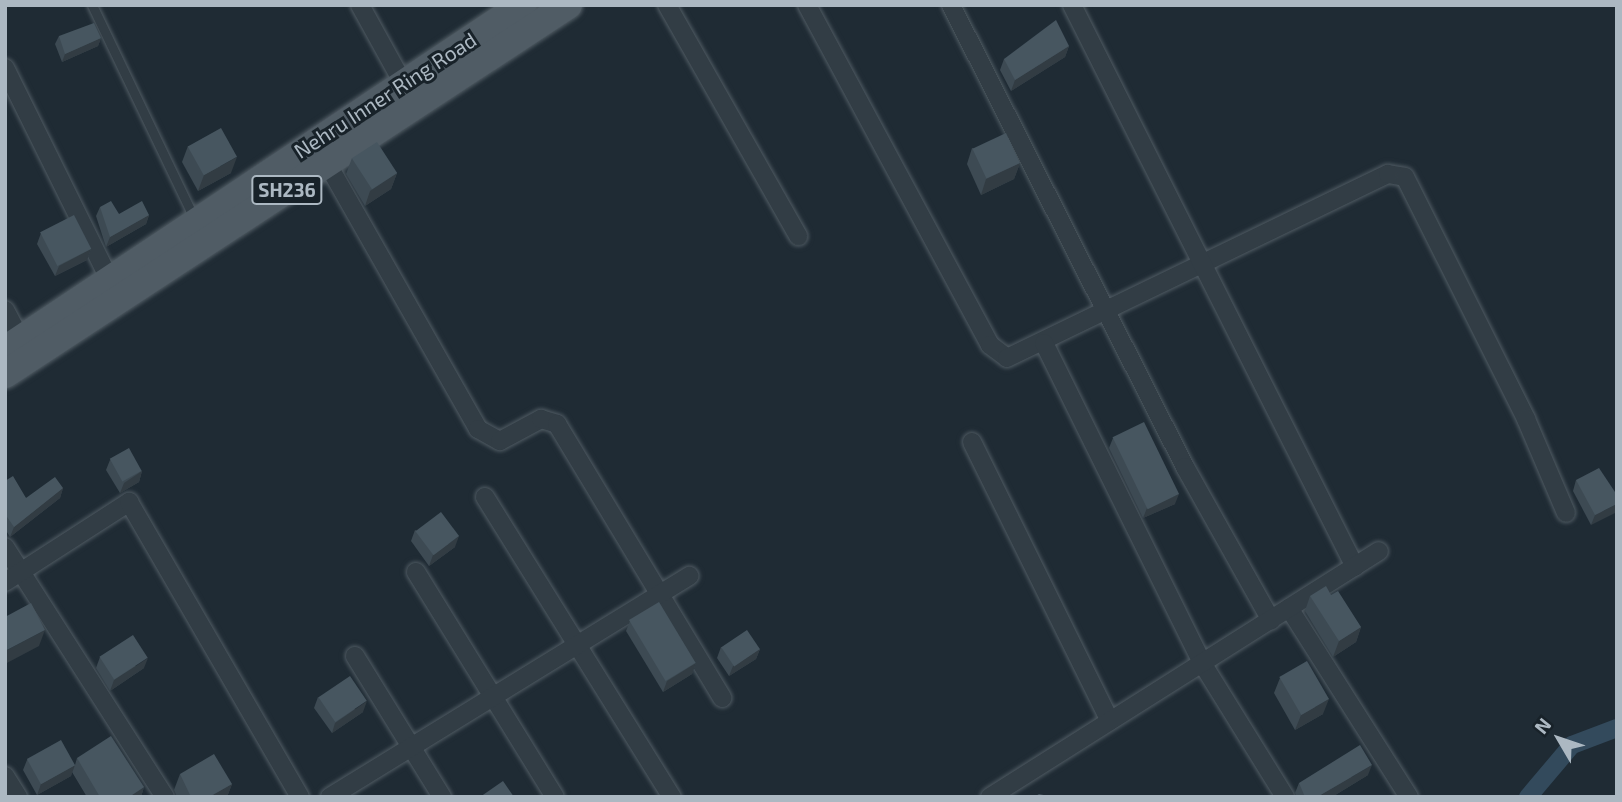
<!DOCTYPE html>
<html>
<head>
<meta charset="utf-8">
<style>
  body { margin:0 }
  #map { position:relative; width:1622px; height:802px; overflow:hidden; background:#1f2b34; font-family:"Exo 2",sans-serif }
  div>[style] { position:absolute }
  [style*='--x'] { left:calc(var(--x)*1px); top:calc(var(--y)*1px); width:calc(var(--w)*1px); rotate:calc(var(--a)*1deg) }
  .canal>* { height:18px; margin:-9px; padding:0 9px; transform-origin:9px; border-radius:9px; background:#334a5c }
  .roads { filter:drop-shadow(0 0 2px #505b63) drop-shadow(0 0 2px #505b63) }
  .service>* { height:9px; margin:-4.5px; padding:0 4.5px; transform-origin:4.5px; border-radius:4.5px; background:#323d45 }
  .minor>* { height:18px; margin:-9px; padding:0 9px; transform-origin:9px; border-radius:9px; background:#323d45 }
  .primary>* { height:28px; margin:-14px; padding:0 14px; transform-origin:14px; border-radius:14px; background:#505c65 }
  .wall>* { inset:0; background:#3d4a53 }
  .shaded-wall>* { inset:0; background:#323c43 }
  .building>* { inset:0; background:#475660; transform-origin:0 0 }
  span { translate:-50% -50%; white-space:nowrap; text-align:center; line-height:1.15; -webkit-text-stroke:6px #182229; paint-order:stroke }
  .shield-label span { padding:2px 5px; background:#182229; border:2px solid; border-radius:5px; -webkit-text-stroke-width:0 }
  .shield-label { font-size:19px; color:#acb8c2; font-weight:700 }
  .street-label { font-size:21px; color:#acb8c2 }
  .frame { position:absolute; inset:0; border:7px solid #acb8c2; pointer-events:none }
  .north { position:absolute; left:1524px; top:704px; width:70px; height:70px; -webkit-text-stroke:5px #182229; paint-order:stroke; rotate:309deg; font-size:19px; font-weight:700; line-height:28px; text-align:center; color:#acb8c2 }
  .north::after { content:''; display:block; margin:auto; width:24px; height:32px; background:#acb8c2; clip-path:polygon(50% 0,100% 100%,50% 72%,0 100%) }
</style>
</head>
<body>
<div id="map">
  <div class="canal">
    <i style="--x:1528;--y:797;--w:68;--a:-49.8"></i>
    <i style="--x:1572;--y:745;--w:48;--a:-20.7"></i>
  </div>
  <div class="roads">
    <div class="service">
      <i style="--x:92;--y:5;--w:236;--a:64.4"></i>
    </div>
    <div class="minor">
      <i style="--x:360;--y:5;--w:89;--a:61.1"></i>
      <i style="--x:667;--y:5;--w:266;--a:60.4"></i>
      <i style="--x:807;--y:5;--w:386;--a:61.7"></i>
      <i style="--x:990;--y:345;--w:21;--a:37"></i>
      <i style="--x:1007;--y:358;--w:423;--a:-25.8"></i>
      <i style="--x:1388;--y:174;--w:17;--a:10"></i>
      <i style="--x:1405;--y:177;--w:271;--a:63.4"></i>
      <i style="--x:1526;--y:419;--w:102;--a:66.9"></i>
      <i style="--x:951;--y:5;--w:518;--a:63.14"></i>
      <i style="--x:1185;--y:467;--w:176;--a:60.7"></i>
      <i style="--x:1072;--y:5;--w:629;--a:63.27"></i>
      <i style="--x:5;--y:68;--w:237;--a:63.7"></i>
      <i style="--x:327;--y:163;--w:306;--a:60.4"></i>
      <i style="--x:478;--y:429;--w:25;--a:29"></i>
      <i style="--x:500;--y:441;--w:47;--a:-28.2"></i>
      <i style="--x:541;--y:419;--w:17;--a:17"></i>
      <i style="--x:557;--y:424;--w:320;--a:58.9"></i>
      <i style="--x:5;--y:310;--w:34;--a:62"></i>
      <i style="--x:1044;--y:343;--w:357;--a:63.7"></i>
      <i style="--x:1202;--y:663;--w:158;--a:58.2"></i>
      <i style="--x:972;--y:442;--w:311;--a:63.7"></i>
      <i style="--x:485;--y:497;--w:354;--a:58.1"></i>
      <i style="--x:5;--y:547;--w:297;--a:57.4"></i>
      <i style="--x:416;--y:572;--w:264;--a:58.3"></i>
      <i style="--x:5;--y:582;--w:148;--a:-32.8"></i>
      <i style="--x:129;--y:502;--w:341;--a:59.9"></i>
      <i style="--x:1289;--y:608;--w:224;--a:57.6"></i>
      <i style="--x:355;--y:656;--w:166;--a:58.3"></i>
      <i style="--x:5;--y:776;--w:25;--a:58"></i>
      <i style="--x:330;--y:797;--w:422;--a:-31.6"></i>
      <i style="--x:990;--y:797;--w:460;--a:-32.3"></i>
    </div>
    <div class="primary">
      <i style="--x:5;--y:350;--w:622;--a:-33.72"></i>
      <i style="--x:5;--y:374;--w:673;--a:-33.24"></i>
    </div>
  </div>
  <div class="wall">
    <i style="clip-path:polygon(59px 36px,101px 38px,98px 46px,62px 62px,55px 44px)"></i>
    <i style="clip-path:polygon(1069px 46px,1065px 57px,1011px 91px,1000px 70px,1004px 59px)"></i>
    <i style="clip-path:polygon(188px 146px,231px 173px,198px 191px,182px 162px)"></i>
    <i style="clip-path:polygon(972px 148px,1020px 163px,1014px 179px,981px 195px,967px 164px)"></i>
    <i style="clip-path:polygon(352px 158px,397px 173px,391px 189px,365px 206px,346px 174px)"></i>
    <i style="clip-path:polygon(100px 207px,119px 214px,149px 215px,146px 224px,106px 247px,96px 216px)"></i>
    <i style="clip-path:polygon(41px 233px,91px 249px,87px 260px,55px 276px,37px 244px)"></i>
    <i style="clip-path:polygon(1113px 438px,1175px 504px,1143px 518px,1109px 448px)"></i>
    <i style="clip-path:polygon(110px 460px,142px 471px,139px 482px,120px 493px,106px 470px)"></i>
    <i style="clip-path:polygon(1576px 480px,1617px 495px,1591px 525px,1573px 491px)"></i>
    <i style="clip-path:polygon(5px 481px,26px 498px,63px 488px,60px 498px,10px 537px,5px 529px)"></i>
    <i style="clip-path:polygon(415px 530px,455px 547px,429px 566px,411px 541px)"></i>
    <i style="clip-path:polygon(1310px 596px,1361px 627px,1356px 642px,1333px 657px,1305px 611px)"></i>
    <i style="clip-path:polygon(630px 621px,696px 663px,692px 674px,663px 692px,626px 631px)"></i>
    <i style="clip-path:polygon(721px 647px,760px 649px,756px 659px,729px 676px,717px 658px)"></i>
    <i style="clip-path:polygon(100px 657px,144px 668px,110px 691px,96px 668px)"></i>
    <i style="clip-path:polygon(1280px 678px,1323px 714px,1295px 730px,1274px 693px)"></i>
    <i style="clip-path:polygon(318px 697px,363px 712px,332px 733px,314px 708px)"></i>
    <i style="clip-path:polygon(77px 758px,144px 787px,141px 797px,87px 797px,72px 772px,71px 776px,37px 795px,23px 770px,27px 760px,75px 765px)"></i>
    <i style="clip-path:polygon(180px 774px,232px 784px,227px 797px,177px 797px,174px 790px)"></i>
    <i style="clip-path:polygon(1368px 775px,1332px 797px,1297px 797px,1295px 793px,1299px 783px)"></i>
  </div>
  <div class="shaded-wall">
    <i style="clip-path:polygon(101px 38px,98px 46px,62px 62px,65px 54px)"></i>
    <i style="clip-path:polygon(1069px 46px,1065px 57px,1011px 91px,1015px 80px)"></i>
    <i style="clip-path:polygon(237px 157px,231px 173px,198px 191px,204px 175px)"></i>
    <i style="clip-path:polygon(1020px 163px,1014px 179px,981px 195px,986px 179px)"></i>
    <i style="clip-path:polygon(397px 173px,391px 189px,365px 206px,370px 191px)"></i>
    <i style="clip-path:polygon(149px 215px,146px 224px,106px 247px,110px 237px)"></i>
    <i style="clip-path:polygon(91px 249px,87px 260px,55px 276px,59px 266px)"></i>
    <i style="clip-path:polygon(142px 471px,139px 482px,120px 493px,124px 483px)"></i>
    <i style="clip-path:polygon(63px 488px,60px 498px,10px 537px,14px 527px)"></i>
    <i style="clip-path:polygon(1179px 494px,1175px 504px,1143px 518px,1147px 508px)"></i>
    <i style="clip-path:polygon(1617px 504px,1617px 512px,1591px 525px,1595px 515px)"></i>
    <i style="clip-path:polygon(459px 536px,455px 547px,429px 566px,433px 555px)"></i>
    <i style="clip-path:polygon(1361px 627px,1356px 642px,1333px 657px,1339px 641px)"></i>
    <i style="clip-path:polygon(45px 630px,39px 646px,5px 664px,5px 651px)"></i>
    <i style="clip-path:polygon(760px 649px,756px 659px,729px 676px,733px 666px)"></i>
    <i style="clip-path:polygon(148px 658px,144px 668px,110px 691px,114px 680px)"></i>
    <i style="clip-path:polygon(696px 663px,692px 674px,663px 692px,667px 681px)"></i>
    <i style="clip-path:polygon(1329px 699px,1323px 714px,1295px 730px,1301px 715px)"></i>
    <i style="clip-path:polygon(367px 701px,363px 712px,332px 733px,335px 723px)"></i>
    <i style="clip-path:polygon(75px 765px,71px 776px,37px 795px,41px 784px)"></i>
    <i style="clip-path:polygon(1372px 765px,1368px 775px,1332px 797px,1317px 797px)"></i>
    <i style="clip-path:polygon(232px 784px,227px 797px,209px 797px)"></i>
    <i style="clip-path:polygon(144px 787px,141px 797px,129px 797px)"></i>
  </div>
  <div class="building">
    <i style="clip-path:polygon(1056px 20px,1069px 46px,1015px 80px,1004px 59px)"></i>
    <i style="clip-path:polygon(94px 23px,101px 38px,65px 54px,59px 36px)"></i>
    <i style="left:221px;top:128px;width:33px;height:38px;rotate:61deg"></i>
    <i style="left:1006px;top:133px;width:33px;height:37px;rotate:65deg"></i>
    <i style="left:377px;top:142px;width:37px;height:30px;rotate:57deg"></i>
    <i style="clip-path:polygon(111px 201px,119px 214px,142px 201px,149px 215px,110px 237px,100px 207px)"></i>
    <i style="left:74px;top:215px;width:38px;height:38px;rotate:63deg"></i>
    <i style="left:1144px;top:422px;width:80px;height:35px;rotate:64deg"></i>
    <i style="left:129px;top:448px;width:26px;height:22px;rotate:61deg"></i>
    <i style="clip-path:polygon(1599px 468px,1617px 495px,1617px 504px,1595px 515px,1576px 480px)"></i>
    <i style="clip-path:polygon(13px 476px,26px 498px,55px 477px,63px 488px,14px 527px,5px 514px,5px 481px)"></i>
    <i style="left:441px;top:512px;width:30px;height:32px;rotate:53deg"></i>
    <i style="clip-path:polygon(1326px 586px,1331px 595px,1338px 591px,1361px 627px,1339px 641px,1310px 596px)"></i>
    <i style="left:659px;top:602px;width:71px;height:35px;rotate:59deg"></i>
    <i style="clip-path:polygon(31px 603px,45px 630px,5px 651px,5px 617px)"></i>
    <i style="left:747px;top:630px;width:23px;height:31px;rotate:56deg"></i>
    <i style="left:133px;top:635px;width:27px;height:40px;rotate:57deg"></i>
    <i style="left:1307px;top:661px;width:44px;height:32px;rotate:60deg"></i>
    <i style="left:350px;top:676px;width:30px;height:38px;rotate:56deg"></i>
    <i style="clip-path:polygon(111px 736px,144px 787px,129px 797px,100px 797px,77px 758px)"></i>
    <i style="left:61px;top:740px;width:29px;height:39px;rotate:61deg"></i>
    <i style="clip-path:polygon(1360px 745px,1372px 765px,1317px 797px,1305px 797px,1299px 783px)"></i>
    <i style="clip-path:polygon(214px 754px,232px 784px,209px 797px,191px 797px,180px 774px)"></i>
    <i style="clip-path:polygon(503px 781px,514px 797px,480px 797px)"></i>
    <i style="clip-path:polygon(1039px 794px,1053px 797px,1034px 797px)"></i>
  </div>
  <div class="shield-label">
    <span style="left:287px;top:190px">SH236</span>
  </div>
  <div class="street-label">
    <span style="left:385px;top:95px;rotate:-33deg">Nehru Inner Ring Road</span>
  </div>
  <div class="frame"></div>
  <div class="north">N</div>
</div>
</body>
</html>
